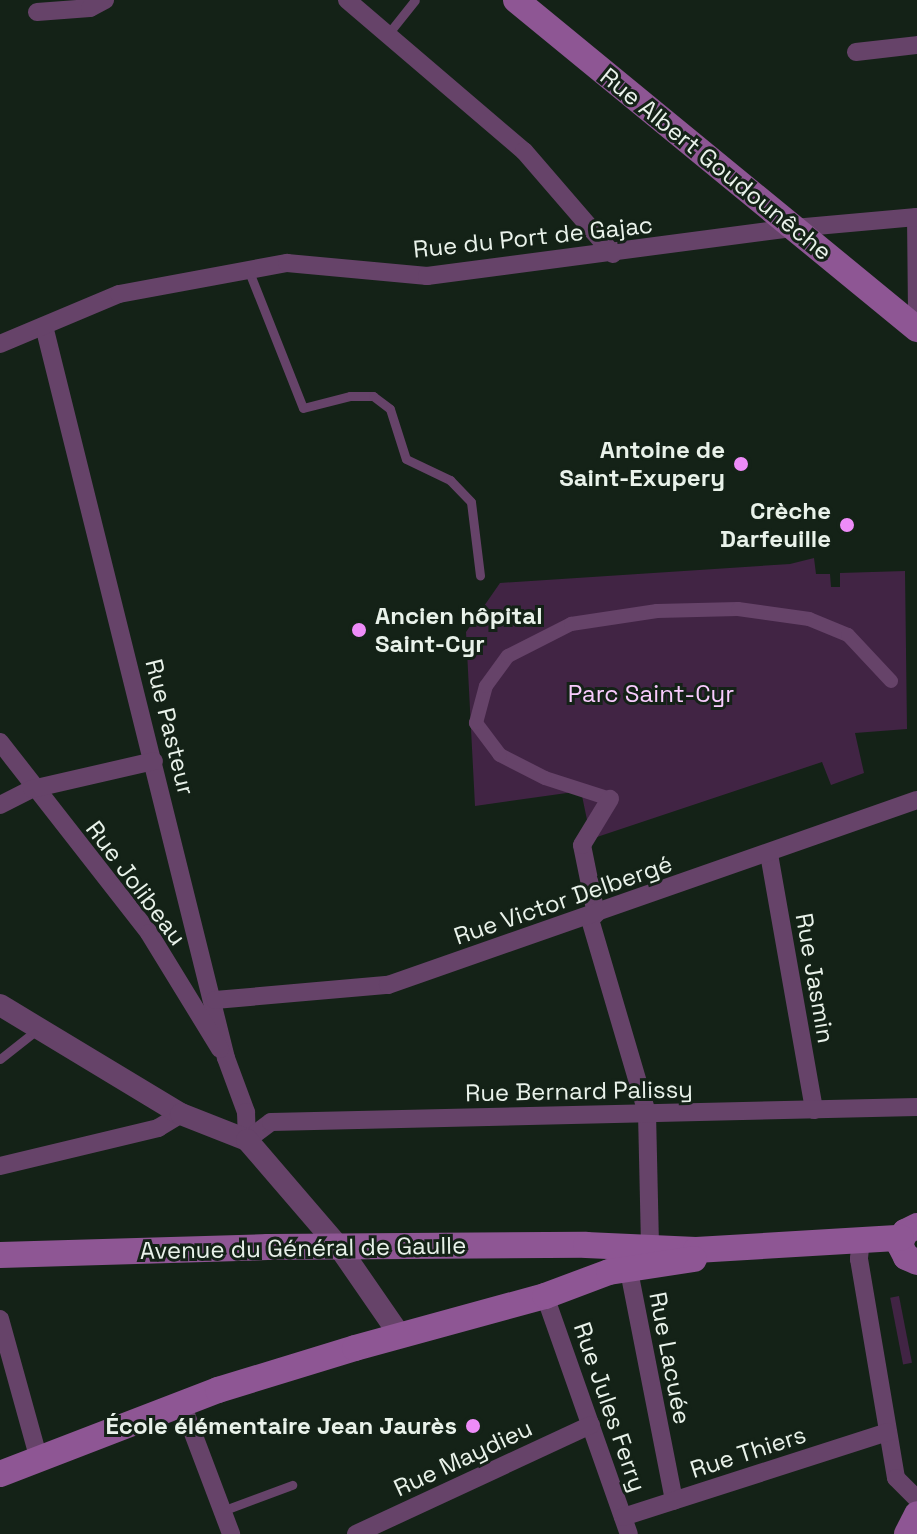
<!DOCTYPE html>
<html>
<head>
<meta charset="utf-8">
<style>
  body { margin:0 }
  #map { position:relative; width:917px; height:1534px; overflow:hidden; background:#142217; font-family:"Space Grotesk",sans-serif }
  div>[style] { position:absolute }
  [style*='--x'] { left:calc(var(--x)*1px); top:calc(var(--y)*1px); width:calc(var(--w)*1px); rotate:calc(var(--a)*1deg) }
  .green>* { inset:0; background:#412444; transform-origin:0 0 }
  .service>* { height:9px; margin:-4.5px; padding:0 4.5px; transform-origin:4.5px; border-radius:4.5px; background:#664369 }
  .pedestrian>* { height:14px; margin:-7px; padding:0 7px; transform-origin:7px; border-radius:7px; background:#664369 }
  .minor>* { height:18px; margin:-9px; padding:0 9px; transform-origin:9px; border-radius:9px; background:#664369 }
  .tertiary>* { height:22px; margin:-11px; padding:0 11px; transform-origin:11px; border-radius:11px; background:#664369 }
  .secondary>* { height:26px; margin:-13px; padding:0 13px; transform-origin:13px; border-radius:13px; background:#8e5694 }
  .dots>* { width:22px; height:22px; translate:-50% -50%; box-sizing:border-box; border:4px solid #142217; border-radius:50% }
  span { translate:-50% -50%; white-space:nowrap; text-align:center; line-height:1.15; -webkit-text-stroke:6px #142217; paint-order:stroke }
  .street-label { font-size:24px; color:#e9f2ea }
  .poi-label { font-size:24px; color:#e9f2ea; font-weight:700 }
  .right { translate:-100% -50%; text-align:right }
  .left { translate:0 -50%; text-align:left }
  .park-label { font-size:24px; color:#f9ccfe }
</style>
</head>
<body>
<div id="map">
  <div class="green">
    <i style="clip-path:polygon(814px 558px,816px 574px,830px 574px,831px 587px,840px 587px,840px 573px,905px 571px,907px 729px,855px 733px,864px 773px,831px 785px,822px 762px,591px 839px,581px 791px,475px 806px,466px 632px,500px 583px,790px 564px)"></i>
    <i style="left:899px;top:1296px;width:68px;height:9px;rotate:79deg"></i>
  </div>
  <div class="service">
    <i style="--x:388;--y:34;--w:43;--a:-51.5"></i>
    <i style="--x:248;--y:269;--w:149;--a:68.4"></i>
    <i style="--x:303;--y:408;--w:49;--a:-14.3"></i>
    <i style="--x:350;--y:396;--w:23;--a:0"></i>
    <i style="--x:373;--y:396;--w:21;--a:37"></i>
    <i style="--x:390;--y:409;--w:52;--a:72.3"></i>
    <i style="--x:406;--y:459;--w:49;--a:25.5"></i>
    <i style="--x:450;--y:480;--w:30;--a:46"></i>
    <i style="--x:471;--y:502;--w:74;--a:83"></i>
    <i style="--x:0;--y:1059;--w:48;--a:-38.3"></i>
    <i style="--x:222;--y:1511;--w:75;--a:-20.4"></i>
  </div>
  <div class="pedestrian">
    <i style="--x:610;--y:799;--w:68;--a:-162.1"></i>
    <i style="--x:545;--y:778;--w:51;--a:-152.9"></i>
    <i style="--x:500;--y:755;--w:40;--a:-127"></i>
    <i style="--x:476;--y:723;--w:38;--a:-75"></i>
    <i style="--x:486;--y:686;--w:37;--a:-54"></i>
    <i style="--x:508;--y:656;--w:71;--a:-26.9"></i>
    <i style="--x:571;--y:624;--w:87;--a:-8.6"></i>
    <i style="--x:657;--y:611;--w:81;--a:-1.4"></i>
    <i style="--x:738;--y:609;--w:72;--a:8"></i>
    <i style="--x:809;--y:619;--w:42;--a:22.3"></i>
    <i style="--x:848;--y:635;--w:63;--a:46.9"></i>
  </div>
  <div class="minor">
    <i style="--x:347;--y:0;--w:233;--a:40.5"></i>
    <i style="--x:524;--y:151;--w:136;--a:49.2"></i>
    <i style="--x:37;--y:12;--w:53;--a:-4.3"></i>
    <i style="--x:90;--y:8;--w:17;--a:-28"></i>
    <i style="--x:856;--y:52;--w:61;--a:-6.5"></i>
    <i style="--x:916;--y:217;--w:92;--a:89.4"></i>
    <i style="--x:44;--y:326;--w:754;--a:76.04"></i>
    <i style="--x:226;--y:1058;--w:58;--a:69.7"></i>
    <i style="--x:246;--y:1112;--w:28;--a:88"></i>
    <i style="--x:0;--y:344;--w:129;--a:-22.8"></i>
    <i style="--x:119;--y:294;--w:171;--a:-10.5"></i>
    <i style="--x:287;--y:263;--w:141;--a:5.3"></i>
    <i style="--x:427;--y:276;--w:370;--a:-7.5"></i>
    <i style="--x:794;--y:228;--w:123;--a:-5.1"></i>
    <i style="--x:0;--y:742;--w:242;--a:52"></i>
    <i style="--x:149;--y:933;--w:136;--a:58.5"></i>
    <i style="--x:0;--y:805;--w:36;--a:-27"></i>
    <i style="--x:32;--y:789;--w:125;--a:-12.9"></i>
    <i style="--x:769;--y:854;--w:260;--a:80"></i>
    <i style="--x:596;--y:914;--w:70;--a:-101.5"></i>
    <i style="--x:582;--y:845;--w:54;--a:-58.7"></i>
    <i style="--x:589;--y:916;--w:205;--a:73.6"></i>
    <i style="--x:647;--y:1113;--w:133;--a:88.7"></i>
    <i style="--x:215;--y:1000;--w:174;--a:-5"></i>
    <i style="--x:388;--y:985;--w:560;--a:-19.28"></i>
    <i style="--x:247;--y:1140;--w:30;--a:-37"></i>
    <i style="--x:271;--y:1122;--w:646;--a:-1.33"></i>
    <i style="--x:0;--y:1166;--w:163;--a:-13.5"></i>
    <i style="--x:158;--y:1128;--w:27;--a:-31"></i>
    <i style="--x:861;--y:1239;--w:20;--a:96"></i>
    <i style="--x:859;--y:1259;--w:222;--a:80.4"></i>
    <i style="--x:896;--y:1478;--w:30;--a:45"></i>
    <i style="--x:629;--y:1271;--w:234;--a:78.9"></i>
    <i style="--x:545;--y:1296;--w:252;--a:70.6"></i>
    <i style="--x:0;--y:1319;--w:142;--a:74.5"></i>
    <i style="--x:182;--y:1404;--w:139;--a:69.3"></i>
    <i style="--x:623;--y:1517;--w:278;--a:-17.8"></i>
    <i style="--x:356;--y:1534;--w:259;--a:-24.9"></i>
  </div>
  <div class="tertiary">
    <i style="--x:0;--y:1005;--w:211;--a:31.1"></i>
    <i style="--x:181;--y:1114;--w:71;--a:21.5"></i>
    <i style="--x:247;--y:1140;--w:141;--a:49.3"></i>
    <i style="--x:339;--y:1247;--w:106;--a:55.4"></i>
  </div>
  <div class="secondary">
    <i style="--x:516;--y:0;--w:519;--a:39.37"></i>
    <i style="--x:917;--y:1226;--w:13;--a:153"></i>
    <i style="--x:905;--y:1232;--w:14;--a:111"></i>
    <i style="--x:900;--y:1245;--w:13;--a:63"></i>
    <i style="--x:906;--y:1257;--w:12;--a:24"></i>
    <i style="--x:0;--y:1255;--w:268;--a:-1.7"></i>
    <i style="--x:268;--y:1247;--w:318;--a:-0.4"></i>
    <i style="--x:586;--y:1245;--w:110;--a:2.6"></i>
    <i style="--x:696;--y:1250;--w:205;--a:-3.4"></i>
    <i style="--x:0;--y:1474;--w:234;--a:-21.1"></i>
    <i style="--x:218;--y:1390;--w:143;--a:-17"></i>
    <i style="--x:355;--y:1348;--w:197;--a:-15.3"></i>
    <i style="--x:545;--y:1296;--w:68;--a:-20.6"></i>
    <i style="--x:609;--y:1272;--w:86;--a:-8.7"></i>
    <i style="--x:907;--y:1534;--w:22;--a:-63"></i>
  </div>
  <div class="dots">
    <i style="left:741px;top:464px;background:#ee8cf8"></i>
    <i style="left:847px;top:525px;background:#ee8cf8"></i>
    <i style="left:359px;top:630px;background:#ee8cf8"></i>
    <i style="left:473px;top:1426px;background:#ee8cf8"></i>
  </div>
  <div class="street-label">
    <span style="left:716px;top:164px;rotate:39deg">Rue Albert Goudounêche</span>
    <span style="left:533px;top:237px;rotate:-6deg">Rue du Port de Gajac</span>
    <span style="left:170px;top:727px;rotate:76deg">Rue Pasteur</span>
    <span style="left:136px;top:883px;rotate:53deg">Rue Jolibeau</span>
    <span style="left:563px;top:900px;rotate:-19deg">Rue Victor Delbergé</span>
    <span style="left:815px;top:978px;rotate:80deg">Rue Jasmin</span>
    <span style="left:579px;top:1091px;rotate:-1deg">Rue Bernard Palissy</span>
    <span style="left:303px;top:1248px;rotate:-1deg">Avenue du Général de Gaulle</span>
    <span style="left:670px;top:1358px;rotate:79deg">Rue Lacuée</span>
    <span style="left:610px;top:1407px;rotate:71deg">Rue Jules Ferry</span>
    <span style="left:748px;top:1452px;rotate:-18deg">Rue Thiers</span>
    <span style="left:463px;top:1458px;rotate:-25deg">Rue Maydieu</span>
  </div>
  <div class="poi-label">
    <span class="right" style="left:725px;top:464px">Antoine de<br>Saint-Exupery</span>
    <span class="right" style="left:831px;top:525px">Crèche<br>Darfeuille</span>
    <span class="left" style="left:375px;top:630px">Ancien hôpital<br>Saint-Cyr</span>
    <span class="right" style="left:457px;top:1426px">École élémentaire Jean Jaurès</span>
  </div>
  <div class="park-label">
    <span style="left:651px;top:694px">Parc Saint-Cyr</span>
  </div>
</div>
</body>
</html>
